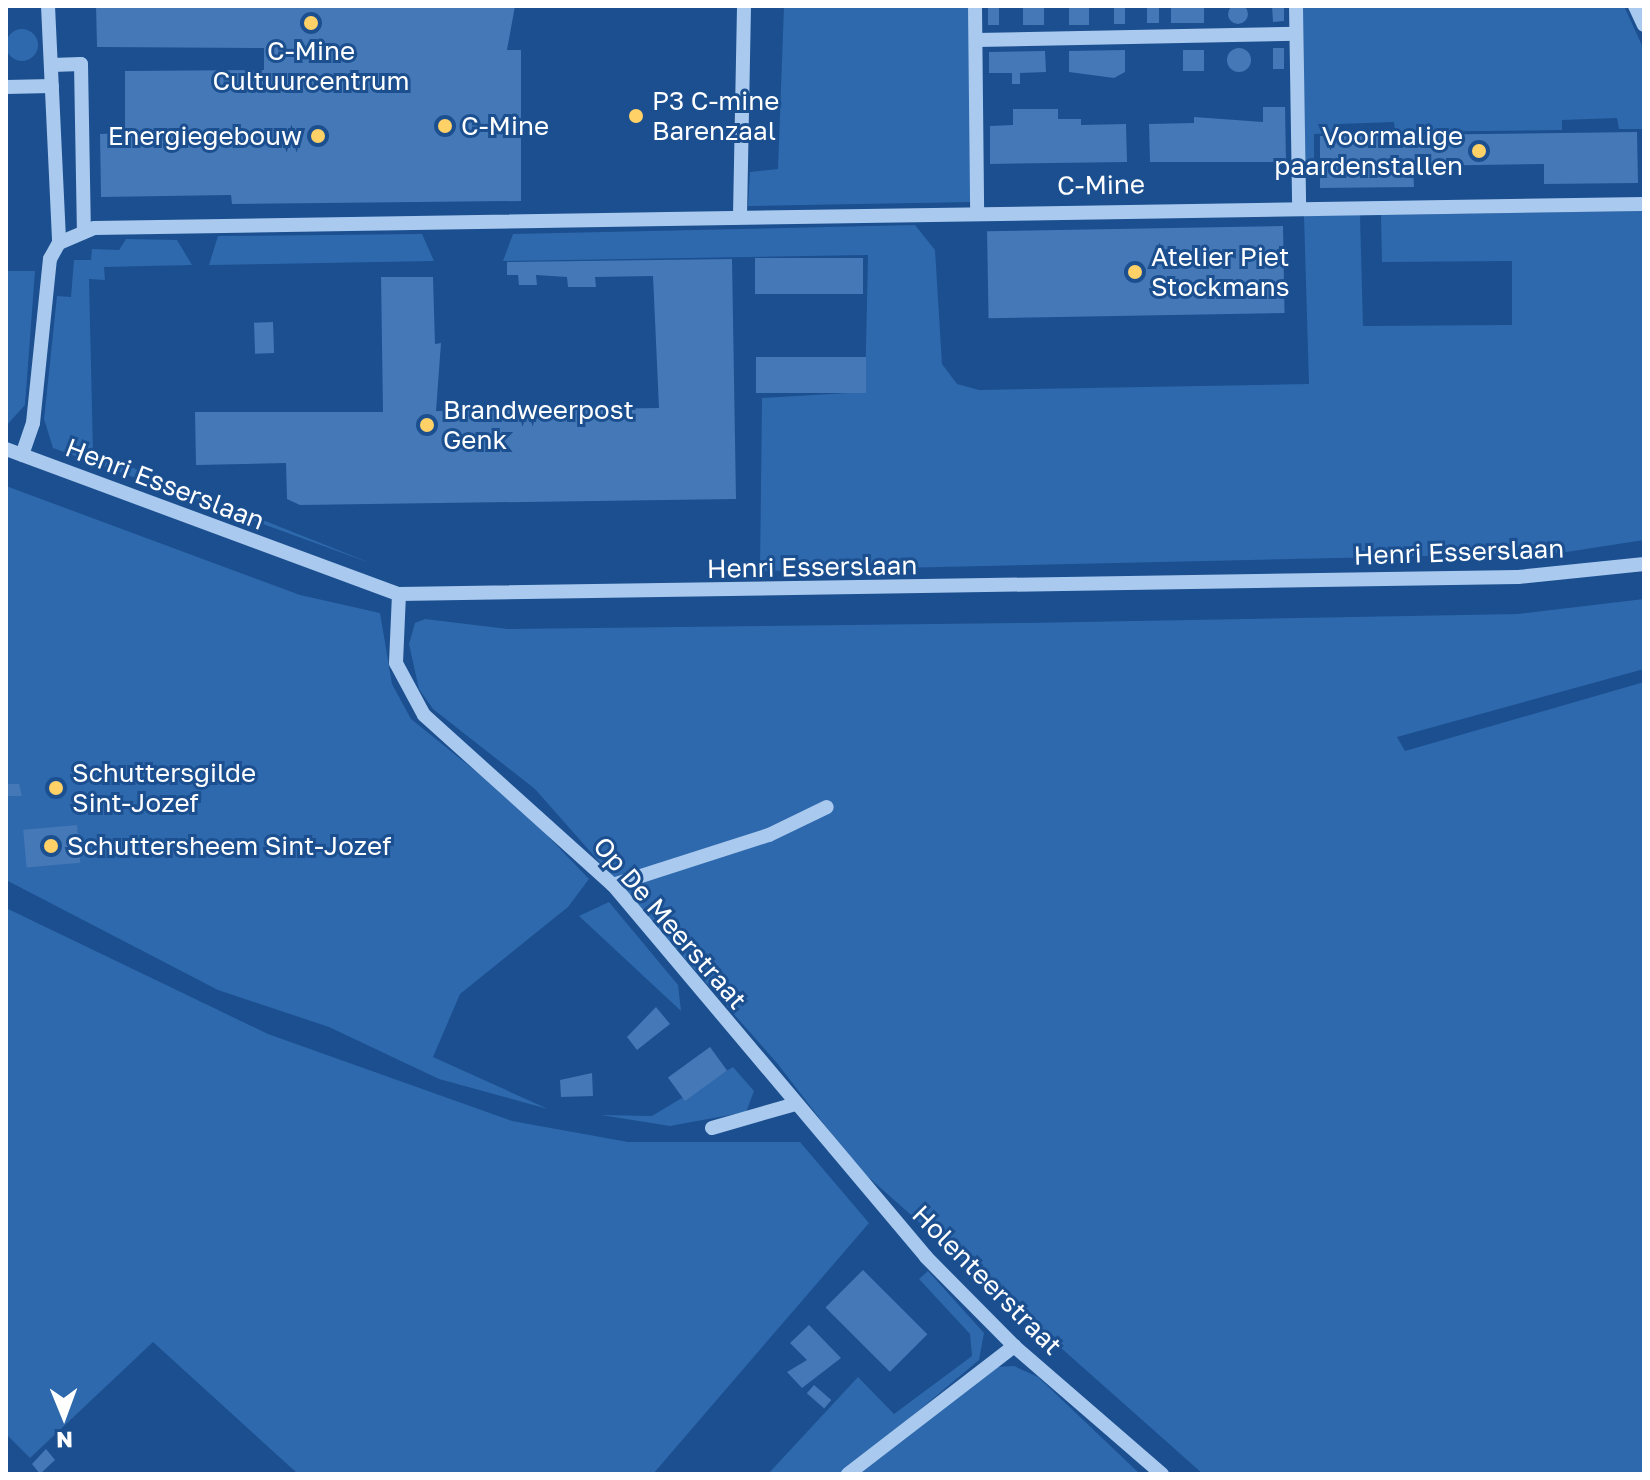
<!DOCTYPE html>
<html>
<head>
<meta charset="utf-8">
<style>
  body { margin:0 }
  #map { position:relative; width:1650px; height:1480px; overflow:hidden; background:#1b4f8f; font-family:"Golos Text",sans-serif }
  div>[style] { position:absolute }
  [style*='--x'] { left:calc(var(--x)*1px); top:calc(var(--y)*1px); width:calc(var(--w)*1px); rotate:calc(var(--a)*1deg) }
  .green>* { inset:0; background:#2e69ad }
  .round { border-radius:50% }
  .building>* { inset:0; background:#4478b7; transform-origin:0 0 }
  .minor>* { height:14px; margin:-7px; padding:0 7px; transform-origin:7px; border-radius:7px; background:#a9c9ee }
  .dots>* { width:22px; height:22px; translate:-50% -50%; box-sizing:border-box; border:4px solid #1b4f8f; border-radius:50% }
  span { translate:-50% -50%; white-space:nowrap; text-align:center; line-height:1.15; -webkit-text-stroke:6px #1b4f8f; paint-order:stroke }
  .poi-label { font-size:26px; color:#fff }
  .left { translate:0 -50%; text-align:left }
  .right { translate:-100% -50%; text-align:right }
  .street-label { font-size:26px; color:#fff }
  .frame { position:absolute; inset:0; border:8px solid #fff; pointer-events:none }
  .north { position:absolute; left:24px; top:1376px; width:80px; height:80px; -webkit-text-stroke:6px #1b4f8f; paint-order:stroke; rotate:179deg; font-size:22px; font-weight:700; line-height:32px; text-align:center; color:#fff }
  .north::after { content:''; display:block; margin:auto; width:28px; height:36px; background:#fff; clip-path:polygon(50% 0,100% 100%,50% 72%,0 100%) }
</style>
</head>
<body>
<div id="map">
  <div class="green">
    <i style="clip-path:polygon(784px 6px,969px 6px,972px 202px,748px 206px,750px 172px,778px 169px)"></i>
    <i style="clip-path:polygon(1303px 6px,1624px 6px,1644px 50px,1644px 166px,1642px 129px,1619px 129px,1617px 118px,1562px 120px,1562px 130px,1395px 132px,1394px 122px,1339px 124px,1339px 133px,1314px 134px,1314px 170px,1305px 172px)"></i>
    <i class="round" style="left:6px;top:29px;width:32px;height:32px"></i>
    <i style="clip-path:polygon(1644px 211px,1644px 540px,1560px 553px,760px 571px,762px 398px,865px 392px,868px 255px,503px 261px,513px 234px,915px 225px,935px 250px,942px 364px,957px 384px,979px 390px,1309px 384px,1304px 216px,1360px 215px,1363px 326px,1512px 325px,1512px 261px,1382px 262px,1381px 215px)"></i>
    <i style="clip-path:polygon(422px 234px,434px 261px,209px 265px,218px 236px)"></i>
    <i style="clip-path:polygon(126px 239px,177px 240px,192px 265px,104px 267px,105px 280px,89px 279px,93px 452px,373px 564px,53px 448px,44px 419px,57px 296px,71px 297px,74px 260px,91px 260px,92px 249px,119px 250px)"></i>
    <i style="clip-path:polygon(6px 271px,35px 271px,25px 405px,6px 426px)"></i>
    <i style="clip-path:polygon(6px 486px,300px 595px,380px 613px,392px 684px,411px 719px,519px 806px,589px 879px,568px 907px,460px 994px,433px 1057px,548px 1109px,439px 1079px,329px 1027px,218px 990px,6px 880px)"></i>
    <i style="clip-path:polygon(1644px 599px,1644px 669px,1397px 737px,1405px 751px,1644px 682px,1644px 1474px,1203px 1474px,857px 1167px,777px 1063px,535px 789px,433px 709px,419px 689px,409px 644px,415px 623px,425px 619px,508px 629px,1026px 623px,1518px 614px)"></i>
    <i style="clip-path:polygon(609px 902px,678px 985px,681px 1011px,579px 916px)"></i>
    <i style="clip-path:polygon(6px 908px,268px 1034px,512px 1121px,628px 1142px,800px 1142px,869px 1223px,653px 1474px,298px 1474px,153px 1342px,30px 1458px,6px 1434px)"></i>
    <i style="clip-path:polygon(733px 1067px,754px 1091px,746px 1112px,670px 1126px,601px 1115px,652px 1116px)"></i>
    <i style="clip-path:polygon(928px 1271px,984px 1333px,979px 1360px,843px 1474px,768px 1474px,858px 1377px,894px 1414px,972px 1356px,970px 1334px,919px 1279px)"></i>
    <i style="clip-path:polygon(1014px 1366px,1038px 1377px,1140px 1474px,857px 1474px,997px 1367px)"></i>
  </div>
  <div class="building">
    <i class="round" style="left:1228px;top:4px;width:20px;height:20px"></i>
    <i style="clip-path:polygon(96px 6px,515px 6px,507px 50px,521px 50px,521px 201px,232px 204px,231px 195px,101px 197px,100px 134px,125px 133px,125px 71px,264px 70px,264px 48px,97px 47px)"></i>
    <i style="left:988px;top:6px;width:11px;height:19px"></i>
    <i style="left:1023px;top:6px;width:21px;height:19px"></i>
    <i style="left:1069px;top:6px;width:20px;height:19px"></i>
    <i style="left:1114px;top:6px;width:11px;height:18px"></i>
    <i style="left:1147px;top:6px;width:12px;height:17px"></i>
    <i style="left:1171px;top:6px;width:33px;height:17px"></i>
    <i style="clip-path:polygon(1272px 6px,1284px 6px,1284px 21px,1273px 22px)"></i>
    <i style="left:1273px;top:48px;width:11px;height:21px"></i>
    <i class="round" style="left:1227px;top:48px;width:24px;height:24px"></i>
    <i style="clip-path:polygon(1125px 50px,1125px 72px,1114px 78px,1069px 72px,1069px 51px)"></i>
    <i style="left:1183px;top:50px;width:21px;height:21px"></i>
    <i style="clip-path:polygon(1045px 51px,1046px 72px,1020px 73px,1020px 84px,1012px 84px,1012px 73px,989px 73px,989px 52px)"></i>
    <i style="clip-path:polygon(1263px 107px,1285px 107px,1286px 162px,1150px 162px,1149px 124px,1194px 123px,1194px 117px,1263px 122px)"></i>
    <i style="clip-path:polygon(1013px 109px,1058px 109px,1058px 119px,1081px 119px,1081px 125px,1126px 124px,1127px 162px,990px 164px,990px 126px,1013px 125px)"></i>
    <i style="clip-path:polygon(1637px 132px,1638px 183px,1544px 184px,1544px 164px,1413px 166px,1414px 187px,1320px 188px,1320px 136px)"></i>
    <i style="left:1283px;top:226px;width:87px;height:296px;rotate:89deg"></i>
    <i style="left:863px;top:258px;width:36px;height:108px;rotate:90deg"></i>
    <i style="clip-path:polygon(732px 259px,736px 499px,300px 505px,287px 499px,286px 463px,196px 465px,195px 412px,383px 412px,381px 277px,433px 277px,435px 344px,441px 343px,436px 411px,659px 408px,653px 276px,595px 277px,596px 287px,568px 287px,567px 277px,536px 275px,537px 285px,519px 285px,518px 275px,507px 275px,507px 262px)"></i>
    <i style="left:273px;top:322px;width:31px;height:19px;rotate:88deg"></i>
    <i style="left:756px;top:357px;width:110px;height:36px"></i>
    <i style="clip-path:polygon(6px 784px,19px 784px,22px 796px,6px 796px)"></i>
    <i style="left:77px;top:825px;width:38px;height:54px;rotate:85deg"></i>
    <i style="clip-path:polygon(656px 1007px,670px 1024px,637px 1050px,627px 1037px)"></i>
    <i style="left:710px;top:1047px;width:29px;height:52px;rotate:54deg"></i>
    <i style="clip-path:polygon(592px 1073px,593px 1096px,561px 1097px,560px 1080px)"></i>
    <i style="left:863px;top:1270px;width:91px;height:53px;rotate:45deg"></i>
    <i style="clip-path:polygon(809px 1325px,841px 1358px,802px 1388px,787px 1372px,807px 1360px,790px 1343px)"></i>
    <i style="left:814px;top:1385px;width:23px;height:11px;rotate:41deg"></i>
    <i style="clip-path:polygon(46px 1449px,55px 1460px,40px 1474px,32px 1464px)"></i>
  </div>
  <div class="minor">
    <i style="--x:48;--y:6;--w:237;--a:87.3"></i>
    <i style="--x:975;--y:6;--w:205;--a:89.4"></i>
    <i style="--x:1296;--y:6;--w:199;--a:89.1"></i>
    <i style="--x:1635;--y:6;--w:21;--a:65"></i>
    <i style="--x:976;--y:40;--w:320;--a:-1.1"></i>
    <i style="--x:52;--y:65;--w:29;--a:-2"></i>
    <i style="--x:81;--y:64;--w:168;--a:89"></i>
    <i style="--x:6;--y:87;--w:46;--a:-1.2"></i>
    <i style="--x:740;--y:215;--w:209;--a:-88.9"></i>
    <i style="--x:6;--y:449;--w:419;--a:20.3"></i>
    <i style="--x:399;--y:594;--w:1119;--a:-0.87"></i>
    <i style="--x:1518;--y:577;--w:127;--a:-5.9"></i>
    <i style="--x:22;--y:455;--w:34;--a:-71"></i>
    <i style="--x:33;--y:423;--w:165;--a:-84.1"></i>
    <i style="--x:50;--y:259;--w:18;--a:-61"></i>
    <i style="--x:59;--y:243;--w:38;--a:-23"></i>
    <i style="--x:94;--y:228;--w:1550;--a:-0.89"></i>
    <i style="--x:399;--y:594;--w:69;--a:92.5"></i>
    <i style="--x:396;--y:663;--w:59;--a:61.7"></i>
    <i style="--x:424;--y:715;--w:254;--a:42"></i>
    <i style="--x:613;--y:885;--w:486;--a:49.9"></i>
    <i style="--x:926;--y:1257;--w:125;--a:45.3"></i>
    <i style="--x:1014;--y:1346;--w:196;--a:40.9"></i>
    <i style="--x:613;--y:885;--w:164;--a:-17.8"></i>
    <i style="--x:769;--y:835;--w:64;--a:-25.8"></i>
    <i style="--x:712;--y:1128;--w:86;--a:-16.1"></i>
    <i style="--x:848;--y:1474;--w:210;--a:-37.6"></i>
  </div>
  <div class="dots">
    <i style="left:311px;top:23px;background:#ffd166"></i>
    <i style="left:636px;top:116px;background:#ffd166"></i>
    <i style="left:445px;top:126px;background:#ffd166"></i>
    <i style="left:318px;top:136px;background:#ffd166"></i>
    <i style="left:1479px;top:151px;background:#ffd166"></i>
    <i style="left:1135px;top:272px;background:#ffd166"></i>
    <i style="left:427px;top:425px;background:#ffd166"></i>
    <i style="left:56px;top:788px;background:#ffd166"></i>
    <i style="left:51px;top:846px;background:#ffd166"></i>
  </div>
  <div class="poi-label">
    <span style="left:311px;top:66px">C-Mine<br>Cultuurcentrum</span>
    <span class="left" style="left:652px;top:116px">P3 C-mine<br>Barenzaal</span>
    <span class="left" style="left:461px;top:126px">C-Mine</span>
    <span class="right" style="left:302px;top:136px">Energiegebouw</span>
    <span class="right" style="left:1463px;top:151px">Voormalige<br>paardenstallen</span>
    <span class="left" style="left:1151px;top:272px">Atelier Piet<br>Stockmans</span>
    <span class="left" style="left:443px;top:425px">Brandweerpost<br>Genk</span>
    <span class="left" style="left:72px;top:788px">Schuttersgilde<br>Sint-Jozef</span>
    <span class="left" style="left:67px;top:846px">Schuttersheem Sint-Jozef</span>
  </div>
  <div class="street-label">
    <span style="left:1101px;top:185px;rotate:-1deg">C-Mine</span>
    <span style="left:165px;top:484px;rotate:21deg">Henri Esserslaan</span>
    <span style="left:1459px;top:552px;rotate:-2deg">Henri Esserslaan</span>
    <span style="left:812px;top:567px;rotate:-1deg">Henri Esserslaan</span>
    <span style="left:670px;top:923px;rotate:49deg">Op De Meerstraat</span>
    <span style="left:987px;top:1280px;rotate:45deg">Holenteerstraat</span>
  </div>
  <div class="frame"></div>
  <div class="north">N</div>
</div>
</body>
</html>
